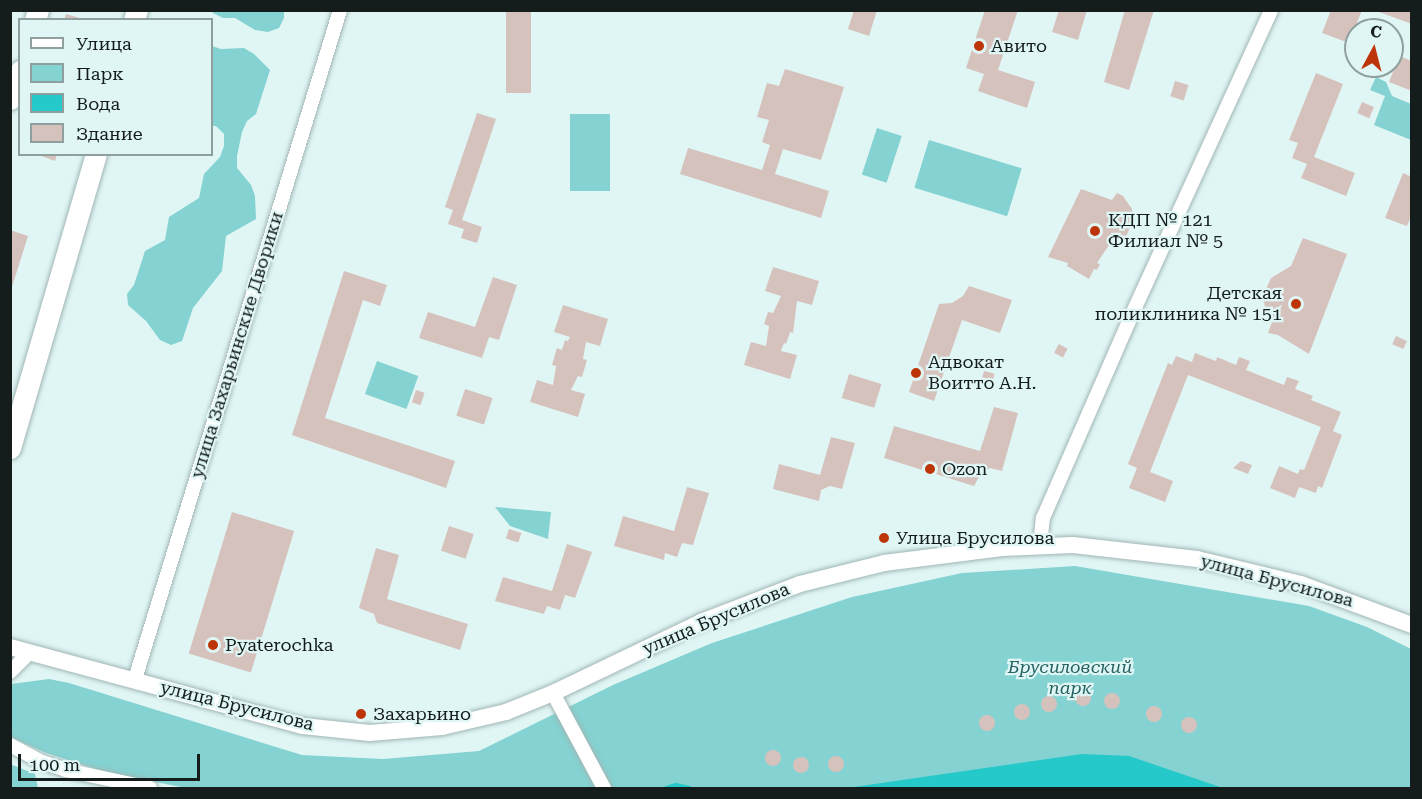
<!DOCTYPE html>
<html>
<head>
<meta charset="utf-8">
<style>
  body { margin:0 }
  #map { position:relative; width:1422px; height:799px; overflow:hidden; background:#e0f6f5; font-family:"Roboto Serif",serif }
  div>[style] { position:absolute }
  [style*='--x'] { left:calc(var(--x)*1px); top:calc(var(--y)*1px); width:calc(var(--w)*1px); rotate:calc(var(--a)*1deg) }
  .green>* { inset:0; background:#84d2d1; transform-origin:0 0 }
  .water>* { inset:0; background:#25c9c9 }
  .stream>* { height:4px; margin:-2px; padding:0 2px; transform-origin:2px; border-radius:2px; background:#25c9c9 }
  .building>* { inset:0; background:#d6c2bd; transform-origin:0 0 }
  .round { border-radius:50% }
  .roads { filter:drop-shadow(0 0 2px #a1b6b5) drop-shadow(0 0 2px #a1b6b5) }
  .minor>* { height:14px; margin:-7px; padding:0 7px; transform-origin:7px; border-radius:7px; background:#fff }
  .tertiary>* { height:16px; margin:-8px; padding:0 8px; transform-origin:8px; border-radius:8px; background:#fff }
  .primary>* { height:21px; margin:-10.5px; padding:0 10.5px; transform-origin:10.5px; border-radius:10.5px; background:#fff }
  .dots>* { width:16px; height:16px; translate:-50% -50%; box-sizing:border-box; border:3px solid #e0f6f5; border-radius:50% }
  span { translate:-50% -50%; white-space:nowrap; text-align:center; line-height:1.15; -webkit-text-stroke:4.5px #e0f6f5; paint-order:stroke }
  .poi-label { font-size:18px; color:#141c1c }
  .left { translate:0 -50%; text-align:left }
  .right { translate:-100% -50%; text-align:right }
  .street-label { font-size:18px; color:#141c1c }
  .park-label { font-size:18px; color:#266262; font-style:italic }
  .frame { position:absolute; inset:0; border:12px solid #141c1c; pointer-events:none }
  .legend { position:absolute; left:18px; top:18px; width:195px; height:138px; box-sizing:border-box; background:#e0f6f5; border:2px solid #8e9f9e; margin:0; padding:8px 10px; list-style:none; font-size:18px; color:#141c1c }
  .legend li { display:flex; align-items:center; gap:12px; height:30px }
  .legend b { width:30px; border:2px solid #8e9f9e }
  .north { position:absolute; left:1344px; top:18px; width:60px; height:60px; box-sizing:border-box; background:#e0f6f5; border:2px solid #8e9f9e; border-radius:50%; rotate:7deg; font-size:16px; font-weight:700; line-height:24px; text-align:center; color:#141c1c }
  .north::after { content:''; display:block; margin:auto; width:21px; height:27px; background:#bd3408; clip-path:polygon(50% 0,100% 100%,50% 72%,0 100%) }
  .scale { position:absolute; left:18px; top:754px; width:182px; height:27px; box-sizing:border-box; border:3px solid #141c1c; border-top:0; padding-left:8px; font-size:18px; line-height:21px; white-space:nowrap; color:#141c1c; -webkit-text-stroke:4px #e0f6f5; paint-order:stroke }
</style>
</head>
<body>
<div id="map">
  <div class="green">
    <i style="clip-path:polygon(212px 11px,284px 11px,284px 18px,279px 28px,268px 32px,255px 30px,235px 18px,223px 18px,213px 13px)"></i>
    <i style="clip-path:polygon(212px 46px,221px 49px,244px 48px,254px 54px,270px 70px,256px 114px,247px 121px,242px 132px,237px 156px,237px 168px,251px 185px,255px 196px,256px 219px,226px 236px,222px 271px,193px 308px,182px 341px,171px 345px,160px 340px,146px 321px,128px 305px,127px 294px,134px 285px,145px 251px,165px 240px,169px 217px,199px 198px,204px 174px,220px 157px,224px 146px,224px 134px,216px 126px,212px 126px)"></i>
    <i style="clip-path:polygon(1376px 77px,1386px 82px,1392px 96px,1411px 104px,1411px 140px,1374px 125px,1385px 96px,1370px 90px)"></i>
    <i style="left:570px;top:114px;width:40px;height:77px"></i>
    <i style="left:877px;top:128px;width:26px;height:49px;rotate:18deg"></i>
    <i style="left:929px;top:140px;width:97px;height:50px;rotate:17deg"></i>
    <i style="left:377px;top:361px;width:44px;height:35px;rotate:20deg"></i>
    <i style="clip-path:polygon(495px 507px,551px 512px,548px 539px,510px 526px)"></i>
    <i style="clip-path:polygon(1075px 566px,1309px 606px,1367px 627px,1411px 649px,1411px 788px,186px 788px,109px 773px,46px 753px,11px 737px,11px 684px,49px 679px,69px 683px,302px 755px,383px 759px,479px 751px,613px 685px,712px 643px,852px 597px,962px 573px)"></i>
    <i style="clip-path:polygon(10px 764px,35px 774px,38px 788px,11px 788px)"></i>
  </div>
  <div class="water">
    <i style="clip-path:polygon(1082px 754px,1129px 756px,1223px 788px,847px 788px)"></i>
  </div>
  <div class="stream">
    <i style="--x:666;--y:788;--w:10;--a:-17"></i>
    <i style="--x:676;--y:785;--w:14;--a:12"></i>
  </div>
  <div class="building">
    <i style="left:506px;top:10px;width:25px;height:83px"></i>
    <i style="clip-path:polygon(854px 10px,877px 10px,869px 36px,848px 29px)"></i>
    <i style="clip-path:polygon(985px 10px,1018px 10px,998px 70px,1035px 82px,1027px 108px,978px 91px,984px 74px,966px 68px)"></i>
    <i style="clip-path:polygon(1059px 10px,1087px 10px,1078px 40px,1052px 32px)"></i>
    <i style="clip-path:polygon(1125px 10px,1154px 10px,1129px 90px,1104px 82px)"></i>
    <i style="clip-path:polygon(1331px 10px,1362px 10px,1349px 43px,1322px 33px)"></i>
    <i style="clip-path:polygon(1376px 10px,1412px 10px,1412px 24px,1376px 11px)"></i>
    <i style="clip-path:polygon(66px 14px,83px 19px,83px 20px,64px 20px)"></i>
    <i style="clip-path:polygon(1399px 56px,1412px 61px,1412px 91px,1389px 82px)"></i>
    <i style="clip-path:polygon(785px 69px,844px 87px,821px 160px,783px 149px,775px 174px,829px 191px,821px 218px,680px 174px,688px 148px,762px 170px,770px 145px,762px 142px,769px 120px,757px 117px,767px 83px,779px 86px)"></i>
    <i style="clip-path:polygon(1316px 73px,1343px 84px,1314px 157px,1355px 173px,1346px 196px,1301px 178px,1307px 164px,1292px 158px,1298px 143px,1289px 140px)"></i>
    <i style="left:1175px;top:81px;width:14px;height:16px;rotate:17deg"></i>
    <i style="left:1362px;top:102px;width:13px;height:12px;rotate:23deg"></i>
    <i style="clip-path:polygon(477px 113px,496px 119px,462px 220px,482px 227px,477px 243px,461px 238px,464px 229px,448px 224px,453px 210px,445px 207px)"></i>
    <i style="clip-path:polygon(36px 154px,57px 154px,55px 161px)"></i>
    <i style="clip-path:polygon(1403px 173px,1412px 177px,1412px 214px,1407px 226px,1385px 218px)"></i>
    <i style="clip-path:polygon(1081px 189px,1112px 200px,1117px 193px,1123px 196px,1132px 209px,1133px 219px,1127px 235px,1117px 243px,1109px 245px,1097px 263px,1100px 264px,1097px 270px,1094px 269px,1089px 279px,1067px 266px,1068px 263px,1048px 257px)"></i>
    <i style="clip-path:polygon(10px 230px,28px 236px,11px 290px,10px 290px)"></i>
    <i style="clip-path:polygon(1303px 238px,1347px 254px,1309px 354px,1278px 335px,1268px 333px,1272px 322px,1266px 313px,1263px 296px,1271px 278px,1291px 266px)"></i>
    <i style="clip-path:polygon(773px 267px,819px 281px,812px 305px,797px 301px,793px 333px,790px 332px,786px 344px,784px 343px,781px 351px,797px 355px,790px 379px,744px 365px,751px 342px,766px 346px,769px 326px,764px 324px,768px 312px,773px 313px,781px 296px,765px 291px)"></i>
    <i style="clip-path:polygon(344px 271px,387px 285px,380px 306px,363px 300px,325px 418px,455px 461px,446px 488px,292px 435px)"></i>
    <i style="clip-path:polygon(493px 277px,517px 285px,499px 340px,489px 337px,482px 358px,419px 338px,428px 312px,475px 327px)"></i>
    <i style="clip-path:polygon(969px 286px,1012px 300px,1000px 333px,962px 320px,934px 401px,909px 392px,939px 304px,952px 303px,963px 296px)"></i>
    <i style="clip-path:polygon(563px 305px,608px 319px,600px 346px,586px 342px,583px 359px,587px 360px,582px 377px,578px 376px,571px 390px,585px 394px,578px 417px,530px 402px,537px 380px,553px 385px,556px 366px,552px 365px,557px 348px,562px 350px,565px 340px,568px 341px,570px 337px,554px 332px)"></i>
    <i style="left:1396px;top:336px;width:12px;height:9px;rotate:24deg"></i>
    <i style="left:1059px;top:344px;width:10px;height:10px;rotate:29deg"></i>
    <i style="clip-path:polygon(1195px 353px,1216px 361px,1217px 357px,1236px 365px,1239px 357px,1250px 361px,1246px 370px,1284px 385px,1287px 377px,1299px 381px,1295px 389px,1313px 396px,1311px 400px,1341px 412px,1333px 431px,1342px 435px,1322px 488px,1318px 486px,1316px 493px,1299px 487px,1295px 498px,1270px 488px,1279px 466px,1298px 474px,1300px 469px,1304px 470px,1321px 427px,1188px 375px,1150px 472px,1173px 481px,1165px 502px,1129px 488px,1137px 468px,1128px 464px,1168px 363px,1172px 365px,1176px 356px,1192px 362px)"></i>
    <i style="left:984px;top:371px;width:11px;height:9px;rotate:15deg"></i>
    <i style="left:849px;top:374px;width:34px;height:25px;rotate:17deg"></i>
    <i style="left:465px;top:389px;width:29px;height:28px;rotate:18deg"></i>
    <i style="left:416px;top:390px;width:9px;height:13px;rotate:18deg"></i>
    <i style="clip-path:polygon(994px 407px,1018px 413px,1002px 471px,990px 468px,981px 473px,974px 486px,884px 458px,894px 426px,980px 451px)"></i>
    <i style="clip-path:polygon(831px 437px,855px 443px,842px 489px,830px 486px,821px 490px,819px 501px,773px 489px,779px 464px,820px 475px)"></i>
    <i style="clip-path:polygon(1241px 461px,1252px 465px,1248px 474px,1233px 468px)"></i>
    <i style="clip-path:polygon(687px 487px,709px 493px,693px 545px,682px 543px,677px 557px,665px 553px,664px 560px,614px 546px,623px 516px,674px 531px)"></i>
    <i style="left:232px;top:512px;width:65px;height:148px;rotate:17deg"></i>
    <i style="left:449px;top:526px;width:26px;height:26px;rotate:18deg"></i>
    <i style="left:509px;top:529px;width:13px;height:10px;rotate:18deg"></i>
    <i style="clip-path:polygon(567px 544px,592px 552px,575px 598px,565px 595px,560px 610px,547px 606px,544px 614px,495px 601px,503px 577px,552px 591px)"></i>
    <i style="clip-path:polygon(376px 548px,399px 555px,387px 599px,468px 624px,460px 650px,377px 623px,374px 614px,359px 608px)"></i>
    <i class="round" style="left:1075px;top:690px;width:16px;height:16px"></i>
    <i class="round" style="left:1104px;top:693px;width:16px;height:16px"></i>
    <i class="round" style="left:1041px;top:696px;width:16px;height:16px"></i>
    <i class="round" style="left:1014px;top:704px;width:16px;height:16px"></i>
    <i class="round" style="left:1146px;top:706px;width:16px;height:16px"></i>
    <i class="round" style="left:979px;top:715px;width:16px;height:16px"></i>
    <i class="round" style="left:1181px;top:717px;width:16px;height:16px"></i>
    <i class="round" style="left:765px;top:750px;width:16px;height:16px"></i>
    <i class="round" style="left:828px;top:756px;width:16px;height:16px"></i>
    <i class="round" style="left:793px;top:757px;width:16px;height:16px"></i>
  </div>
  <div class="roads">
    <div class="minor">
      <i style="--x:1040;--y:545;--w:27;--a:-84"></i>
      <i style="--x:1043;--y:518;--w:213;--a:-66.4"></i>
      <i style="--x:1128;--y:323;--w:344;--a:-65.4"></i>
      <i style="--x:10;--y:672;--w:28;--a:-45"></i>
      <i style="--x:135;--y:679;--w:700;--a:-72.96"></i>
      <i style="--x:553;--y:693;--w:108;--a:61.8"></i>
      <i style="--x:10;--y:745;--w:36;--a:28"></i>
      <i style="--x:42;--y:762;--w:25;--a:18"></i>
      <i style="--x:66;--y:770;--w:86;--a:12.1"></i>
    </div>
    <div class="tertiary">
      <i style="--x:10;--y:647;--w:303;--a:15.1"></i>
      <i style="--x:303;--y:726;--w:67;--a:6"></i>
      <i style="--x:370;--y:733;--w:72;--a:-4.8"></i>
      <i style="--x:442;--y:727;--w:66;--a:-13.2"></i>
      <i style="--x:506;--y:712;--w:51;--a:-22"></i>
      <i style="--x:553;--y:693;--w:164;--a:-25.6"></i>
      <i style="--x:701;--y:622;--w:106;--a:-21"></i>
      <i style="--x:800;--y:584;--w:87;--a:-14"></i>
      <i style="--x:884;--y:563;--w:119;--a:-7.2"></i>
      <i style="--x:1002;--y:548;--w:71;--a:-2.4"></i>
      <i style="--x:1073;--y:545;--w:125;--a:6.4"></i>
      <i style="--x:1197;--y:559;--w:107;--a:13.5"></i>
      <i style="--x:1301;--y:584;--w:118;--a:20.3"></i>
    </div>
    <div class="primary">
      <i style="--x:35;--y:20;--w:10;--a:-73"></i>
      <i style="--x:134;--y:20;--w:10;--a:-73"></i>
      <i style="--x:10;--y:99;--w:30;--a:-70"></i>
      <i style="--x:10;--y:448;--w:306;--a:-73.7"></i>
    </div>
  </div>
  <div class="dots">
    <i style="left:979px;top:46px;background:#bd3408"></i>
    <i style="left:1095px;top:231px;background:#bd3408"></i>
    <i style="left:1296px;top:304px;background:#bd3408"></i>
    <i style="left:916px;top:373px;background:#bd3408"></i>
    <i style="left:930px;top:469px;background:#bd3408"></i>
    <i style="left:884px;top:538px;background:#bd3408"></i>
    <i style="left:213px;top:645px;background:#bd3408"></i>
    <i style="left:361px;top:714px;background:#bd3408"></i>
  </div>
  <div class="poi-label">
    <span class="left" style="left:991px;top:46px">Авито</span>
    <span class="left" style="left:1108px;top:231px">КДП № 121<br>Филиал № 5</span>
    <span class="right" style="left:1282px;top:304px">Детская<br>поликлиника № 151</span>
    <span class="left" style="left:928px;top:373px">Адвокат<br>Воитто А.Н.</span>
    <span class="left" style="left:942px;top:469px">Ozon</span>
    <span class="left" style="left:896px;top:538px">Улица Брусилова</span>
    <span class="left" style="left:225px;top:645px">Pyaterochka</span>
    <span class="left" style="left:373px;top:714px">Захарьино</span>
  </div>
  <div class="street-label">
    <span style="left:237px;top:345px;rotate:-73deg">улица Захарьинские Дворики</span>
    <span style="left:1277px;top:581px;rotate:15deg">улица Брусилова</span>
    <span style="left:716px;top:619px;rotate:-23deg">улица Брусилова</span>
    <span style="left:237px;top:706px;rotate:14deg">улица Брусилова</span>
  </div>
  <div class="park-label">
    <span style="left:1070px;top:678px">Брусиловский<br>парк</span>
  </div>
  <div class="frame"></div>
  <ul class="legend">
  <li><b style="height:8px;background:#fff"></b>Улица</li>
  <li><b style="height:16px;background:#84d2d1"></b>Парк</li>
  <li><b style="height:16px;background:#25c9c9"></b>Вода</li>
  <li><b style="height:16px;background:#d6c2bd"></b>Здание</li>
  </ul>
  <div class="north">С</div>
  <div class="scale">100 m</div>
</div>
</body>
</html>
